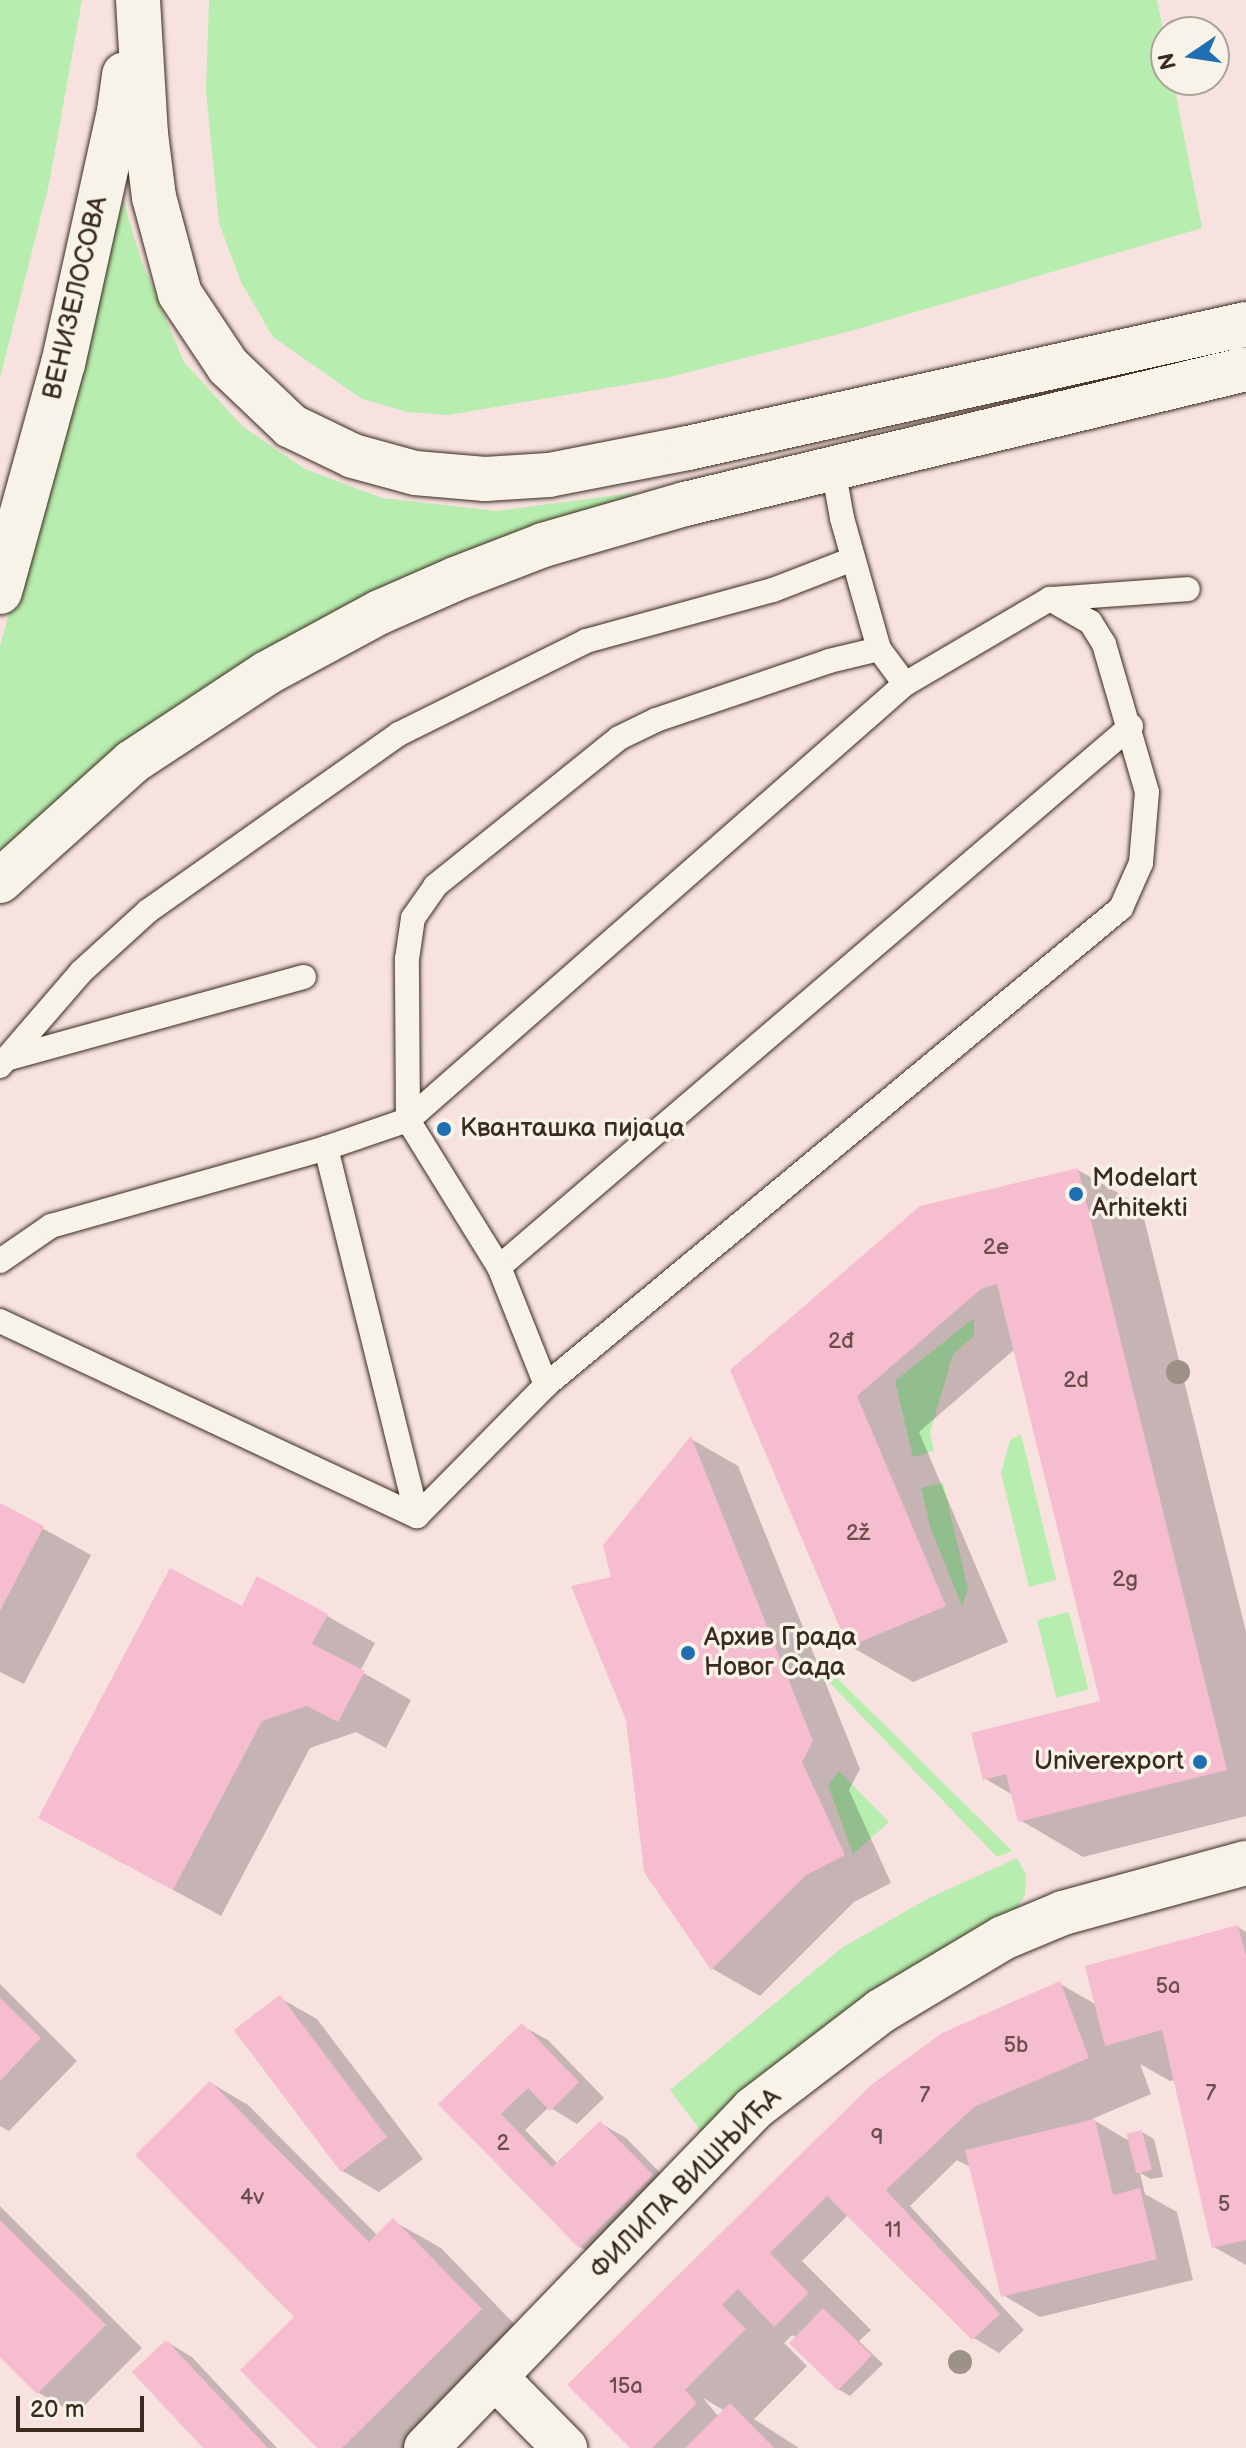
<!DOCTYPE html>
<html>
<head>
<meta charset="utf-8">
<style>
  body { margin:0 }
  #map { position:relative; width:1246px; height:2448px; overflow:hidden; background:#f7e2e0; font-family:"Balsamiq Sans",sans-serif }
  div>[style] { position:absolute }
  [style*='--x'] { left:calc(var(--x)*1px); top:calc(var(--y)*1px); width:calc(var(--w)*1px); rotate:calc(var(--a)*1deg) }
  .green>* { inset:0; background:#b7edaf; transform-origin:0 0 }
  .shadow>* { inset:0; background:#0003 }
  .building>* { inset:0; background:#f6bccf; transform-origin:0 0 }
  .roads { filter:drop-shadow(0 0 2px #3b2a1e) drop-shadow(0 0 2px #3b2a1e) }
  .service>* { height:24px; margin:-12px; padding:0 12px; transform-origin:12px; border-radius:12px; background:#f7f3e8 }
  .minor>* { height:44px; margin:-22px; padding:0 22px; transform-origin:22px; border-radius:22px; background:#f7f3e8 }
  .secondary>* { height:44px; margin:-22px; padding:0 22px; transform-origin:22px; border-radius:22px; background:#f7f3e8 }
  .trees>* { width:24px; height:24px; margin:-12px; border-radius:50%; background:#9d9285 }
  .dots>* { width:22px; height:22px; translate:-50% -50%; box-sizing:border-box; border:4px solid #f7f3e8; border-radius:50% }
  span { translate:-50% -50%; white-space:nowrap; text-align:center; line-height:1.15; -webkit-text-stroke:7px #f7f3e8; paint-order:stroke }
  .number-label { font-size:22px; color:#6a4e4a }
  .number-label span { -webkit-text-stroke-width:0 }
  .street-label { font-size:26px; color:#3b2a1e }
  .poi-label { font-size:26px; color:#3b2a1e }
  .left { translate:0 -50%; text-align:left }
  .right { translate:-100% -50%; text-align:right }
  .north { position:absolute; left:1150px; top:16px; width:80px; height:80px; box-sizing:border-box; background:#f7f3e8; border:2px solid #aca397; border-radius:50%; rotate:257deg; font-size:22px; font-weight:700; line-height:32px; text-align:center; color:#3b2a1e }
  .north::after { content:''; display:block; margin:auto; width:28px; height:36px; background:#1f6fb2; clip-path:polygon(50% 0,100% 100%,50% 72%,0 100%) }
  .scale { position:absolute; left:16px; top:2396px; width:128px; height:36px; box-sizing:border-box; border:4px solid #3b2a1e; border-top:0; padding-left:10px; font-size:24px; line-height:28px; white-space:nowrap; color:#3b2a1e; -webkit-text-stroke:6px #f7f3e8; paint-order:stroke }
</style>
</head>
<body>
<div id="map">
  <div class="green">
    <i style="clip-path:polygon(0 0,82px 0,49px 184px,0 378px)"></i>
    <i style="clip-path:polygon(209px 0,1157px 0,1166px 45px,1166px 80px,1173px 80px,1202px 228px,847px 332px,666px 378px,448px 415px,407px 412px,362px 399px,273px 337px,241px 282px,219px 223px,206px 91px)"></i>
    <i style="clip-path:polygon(123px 200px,141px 260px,184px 362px,242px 426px,305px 469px,382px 498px,497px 511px,640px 492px,366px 602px,0 863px,0 646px)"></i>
    <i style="clip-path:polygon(974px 1318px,974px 1336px,953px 1354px,930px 1432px,934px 1451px,913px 1457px,895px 1381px)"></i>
    <i style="clip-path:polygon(1021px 1434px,1056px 1580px,1029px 1587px,1001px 1473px,1010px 1440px)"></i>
    <i style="clip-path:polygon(943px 1483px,968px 1589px,962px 1606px,931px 1529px,921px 1488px)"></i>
    <i style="left:1069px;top:1612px;width:80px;height:33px;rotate:76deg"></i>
    <i style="clip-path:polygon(825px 1666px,1012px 1851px,997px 1857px,828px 1681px)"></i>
    <i style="clip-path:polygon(839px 1771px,889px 1822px,853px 1854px,828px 1785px)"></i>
    <i style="clip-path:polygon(1017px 1858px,1026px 1875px,1025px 1895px,1016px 1910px,706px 2138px,670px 2090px,843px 1947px,929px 1898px)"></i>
  </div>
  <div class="shadow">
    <i style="clip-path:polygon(1078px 1170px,1141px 1206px,1246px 1632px,1246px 1816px,1083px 1857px,1020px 1820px,1013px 1795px,984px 1778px,1103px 1702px,1015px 1349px,919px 1432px,1008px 1642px,913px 1682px,850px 1646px,733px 1371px)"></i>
    <i style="clip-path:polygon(691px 1439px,738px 1466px,860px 1769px,849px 1790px,891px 1883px,854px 1902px,760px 1996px,713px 1969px,646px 1872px,613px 1579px)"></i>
    <i style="clip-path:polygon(0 1505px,91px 1555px,24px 1684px,0 1672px)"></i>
    <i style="clip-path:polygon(242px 1609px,327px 1616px,375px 1643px,360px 1671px,411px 1700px,386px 1748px,356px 1732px,310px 1748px,221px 1916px,41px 1818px)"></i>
    <i style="clip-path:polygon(evenodd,1238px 1927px,1246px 1932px,1246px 2265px,1214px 2247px,1175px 2080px,1170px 2081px,1140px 2064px,1151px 2094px,1092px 2119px,1131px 2142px,1142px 2132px,1154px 2139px,1163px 2177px,1151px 2179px,1140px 2173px,1145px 2194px,1177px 2212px,1193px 2280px,1040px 2317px,1003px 2295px,972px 2168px,957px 2160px,910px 2206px,1024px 2330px,999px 2353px,974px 2338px,849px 2214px,802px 2261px,871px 2330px,859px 2341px,883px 2364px,850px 2396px,838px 2389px,797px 2338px,792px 2335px,784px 2343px,807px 2366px,754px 2419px,799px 2448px,632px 2448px,570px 2385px,1060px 1984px,1097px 2005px,1238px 1927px,703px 2398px,725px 2411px,719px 2417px,703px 2398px)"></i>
    <i style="clip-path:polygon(0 1984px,77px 2061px,9px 2131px,0 2126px)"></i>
    <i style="clip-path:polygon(280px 1998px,317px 2019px,423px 2159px,379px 2192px,341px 2170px)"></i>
    <i style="clip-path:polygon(522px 2026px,548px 2040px,604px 2098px,577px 2124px,549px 2107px,525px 2130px,558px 2164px,600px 2123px,626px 2138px,678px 2191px,606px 2261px,580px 2247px,441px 2104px)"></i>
    <i style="clip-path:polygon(211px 2083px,248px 2105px,378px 2236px,393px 2221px,441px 2248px,528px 2338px,417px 2448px,320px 2448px,297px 2317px)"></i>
    <i style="clip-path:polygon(0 2206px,142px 2348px,76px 2414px,39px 2393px,0 2354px)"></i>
    <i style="clip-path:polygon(167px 2342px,192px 2357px,277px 2448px,206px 2448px)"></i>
  </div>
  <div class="building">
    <i style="clip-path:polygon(1078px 1168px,1227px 1770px,1018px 1822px,1006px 1774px,983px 1780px,971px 1733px,1100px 1701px,997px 1284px,981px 1289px,857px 1396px,946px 1606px,848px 1647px,730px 1370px,920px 1206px)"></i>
    <i style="clip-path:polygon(691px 1436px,813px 1741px,802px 1762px,845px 1855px,806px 1875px,711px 1970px,644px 1872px,626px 1720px,571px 1586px,611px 1577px,603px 1545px)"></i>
    <i style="clip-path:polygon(0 1503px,44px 1526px,0 1611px)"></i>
    <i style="clip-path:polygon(170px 1568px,242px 1606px,257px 1576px,328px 1614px,312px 1644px,365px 1671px,338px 1722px,307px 1706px,262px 1721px,173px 1890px,38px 1818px)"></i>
    <i style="clip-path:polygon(1238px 1925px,1246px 1956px,1246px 2240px,1212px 2248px,1162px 2030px,1105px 2046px,1085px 1966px)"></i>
    <i style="clip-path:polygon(1060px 1981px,1089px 2058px,974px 2107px,886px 2190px,1000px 2314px,972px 2340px,827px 2196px,770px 2253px,809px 2293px,774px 2327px,738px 2289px,722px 2305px,746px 2329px,685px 2390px,697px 2403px,652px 2448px,630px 2448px,567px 2385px,871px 2085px,942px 2033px)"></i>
    <i style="left:280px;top:1995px;width:178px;height:58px;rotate:53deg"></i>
    <i style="clip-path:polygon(0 1998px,41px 2038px,0 2081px)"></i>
    <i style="clip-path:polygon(522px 2023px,579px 2082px,550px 2111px,528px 2088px,501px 2114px,552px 2167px,600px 2121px,653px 2175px,579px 2248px,438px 2104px)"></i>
    <i style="clip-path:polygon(210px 2081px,369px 2242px,393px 2218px,482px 2309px,342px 2448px,317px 2448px,240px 2370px,294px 2317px,135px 2155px)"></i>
    <i style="clip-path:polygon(1095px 2119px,1113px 2195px,1140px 2188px,1157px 2259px,1001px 2297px,965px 2150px)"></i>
    <i style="left:1142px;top:2130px;width:41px;height:16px;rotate:76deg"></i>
    <i style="clip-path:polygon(0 2220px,106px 2325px,37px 2394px,0 2357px)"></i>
    <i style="left:823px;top:2308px;width:68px;height:49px;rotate:44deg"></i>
    <i style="clip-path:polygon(166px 2340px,268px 2448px,203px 2448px,132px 2372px)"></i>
    <i style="clip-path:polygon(730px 2403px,774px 2448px,685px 2448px)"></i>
  </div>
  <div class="roads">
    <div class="service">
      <i style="--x:905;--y:684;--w:168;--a:-30.4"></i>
      <i style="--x:1050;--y:599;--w:138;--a:-4.1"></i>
      <i style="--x:6;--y:1059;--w:309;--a:-15.4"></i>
      <i style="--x:0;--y:1066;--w:125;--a:-49.2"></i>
      <i style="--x:82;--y:971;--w:89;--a:-42.3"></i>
      <i style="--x:148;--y:911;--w:307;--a:-35.2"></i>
      <i style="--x:399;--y:734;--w:209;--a:-26.4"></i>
      <i style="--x:586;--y:641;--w:194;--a:-15.3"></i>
      <i style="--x:773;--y:590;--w:86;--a:-21.2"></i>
      <i style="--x:326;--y:1148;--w:379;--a:76.1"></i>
      <i style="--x:0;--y:1261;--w:62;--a:-34.5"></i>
      <i style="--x:51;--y:1226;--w:286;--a:-15.8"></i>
      <i style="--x:326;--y:1148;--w:87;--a:-18.9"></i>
      <i style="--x:408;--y:1120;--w:661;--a:-41.26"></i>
      <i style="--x:905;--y:684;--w:44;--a:-126.6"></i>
      <i style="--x:879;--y:649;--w:136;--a:-105.8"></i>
      <i style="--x:842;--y:518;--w:51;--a:-100.2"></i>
      <i style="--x:499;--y:1267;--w:832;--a:-40.56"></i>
      <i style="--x:0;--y:1321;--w:460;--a:25.1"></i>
      <i style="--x:417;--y:1516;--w:184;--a:-45.4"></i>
      <i style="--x:546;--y:1385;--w:127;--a:-111.7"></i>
      <i style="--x:499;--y:1267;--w:173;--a:-121.8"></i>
      <i style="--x:408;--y:1120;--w:161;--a:-90.4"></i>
      <i style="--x:407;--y:959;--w:41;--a:-81.7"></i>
      <i style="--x:413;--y:918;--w:39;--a:-55"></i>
      <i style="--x:435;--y:886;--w:236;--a:-38.8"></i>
      <i style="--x:619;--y:738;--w:41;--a:-25.9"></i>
      <i style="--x:656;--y:720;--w:183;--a:-18.8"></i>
      <i style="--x:829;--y:661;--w:51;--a:-13.5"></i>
      <i style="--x:546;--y:1385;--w:747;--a:-39.68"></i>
      <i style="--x:1121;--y:908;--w:49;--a:-66"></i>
      <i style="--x:1141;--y:863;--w:71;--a:-85.2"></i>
      <i style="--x:1147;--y:792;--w:154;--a:-106.2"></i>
      <i style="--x:1104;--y:644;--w:26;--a:-122"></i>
      <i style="--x:1090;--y:622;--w:46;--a:-150.1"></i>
    </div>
    <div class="minor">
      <i style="--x:495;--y:2377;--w:100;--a:45.4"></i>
      <i style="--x:426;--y:2448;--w:471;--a:-46"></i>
      <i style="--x:753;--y:2109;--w:161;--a:-37.4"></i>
      <i style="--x:881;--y:2011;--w:142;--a:-30.9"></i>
      <i style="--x:1003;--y:1938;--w:65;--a:-22.6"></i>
      <i style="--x:1063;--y:1913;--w:190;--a:-15.3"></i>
    </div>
    <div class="secondary">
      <i style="--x:138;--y:0;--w:134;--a:86.6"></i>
      <i style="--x:146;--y:134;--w:64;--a:82.8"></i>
      <i style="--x:154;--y:197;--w:100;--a:75"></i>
      <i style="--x:180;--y:294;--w:87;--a:56.3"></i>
      <i style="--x:228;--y:366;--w:87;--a:43.6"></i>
      <i style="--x:291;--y:426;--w:69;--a:25.8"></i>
      <i style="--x:353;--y:456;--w:64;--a:15.3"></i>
      <i style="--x:415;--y:473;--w:70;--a:4.9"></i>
      <i style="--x:485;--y:479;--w:64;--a:-3.6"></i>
      <i style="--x:549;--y:475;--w:142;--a:-11"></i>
      <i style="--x:688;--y:448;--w:572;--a:-12.53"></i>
      <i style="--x:0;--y:592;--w:237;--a:-74.6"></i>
      <i style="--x:63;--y:364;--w:259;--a:-77.5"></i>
      <i style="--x:119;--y:111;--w:37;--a:-82"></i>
      <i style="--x:0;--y:881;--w:178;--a:-42"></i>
      <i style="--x:132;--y:762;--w:162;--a:-33.4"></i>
      <i style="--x:267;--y:673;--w:128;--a:-28.4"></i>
      <i style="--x:380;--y:612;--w:82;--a:-23.7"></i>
      <i style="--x:455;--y:579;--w:94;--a:-21.1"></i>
      <i style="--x:543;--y:545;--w:148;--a:-16.1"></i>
      <i style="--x:685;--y:504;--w:577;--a:-13.53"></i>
    </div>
  </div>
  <div class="trees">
    <i style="left:1178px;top:1372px"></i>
    <i style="left:960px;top:2362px"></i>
  </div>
  <div class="dots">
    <i style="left:444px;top:1129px;background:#1f6fb2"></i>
    <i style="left:1076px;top:1194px;background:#1f6fb2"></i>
    <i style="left:688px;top:1653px;background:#1f6fb2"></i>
    <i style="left:1200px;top:1762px;background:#1f6fb2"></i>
  </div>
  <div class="number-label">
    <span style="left:996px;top:1248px">2e</span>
    <span style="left:841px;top:1342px">2đ</span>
    <span style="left:1076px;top:1381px">2d</span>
    <span style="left:858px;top:1534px">2ž</span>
    <span style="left:1125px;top:1580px">2g</span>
    <span style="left:1168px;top:1987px">5a</span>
    <span style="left:1016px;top:2046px">5b</span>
    <span style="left:1211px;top:2094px">7</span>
    <span style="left:925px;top:2096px">7</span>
    <span style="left:877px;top:2138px">9</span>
    <span style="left:503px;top:2144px">2</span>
    <span style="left:252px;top:2198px">4v</span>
    <span style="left:1224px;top:2205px">5</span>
    <span style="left:893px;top:2231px">11</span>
    <span style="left:626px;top:2387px">15a</span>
  </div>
  <div class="street-label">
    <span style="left:76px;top:298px;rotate:-77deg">ВЕНИЗЕЛОСОВА</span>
    <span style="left:686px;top:2184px;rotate:-45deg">ФИЛИПА ВИШЊИЋА</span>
  </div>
  <div class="poi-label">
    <span class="left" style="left:460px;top:1129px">Кванташка пијаца</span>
    <span class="left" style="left:1092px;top:1194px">Modelart<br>Arhitekti</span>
    <span class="left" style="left:704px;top:1653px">Архив Града<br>Новог Сада</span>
    <span class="right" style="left:1184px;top:1762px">Univerexport</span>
  </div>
  <div class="north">N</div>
  <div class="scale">20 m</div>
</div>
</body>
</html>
